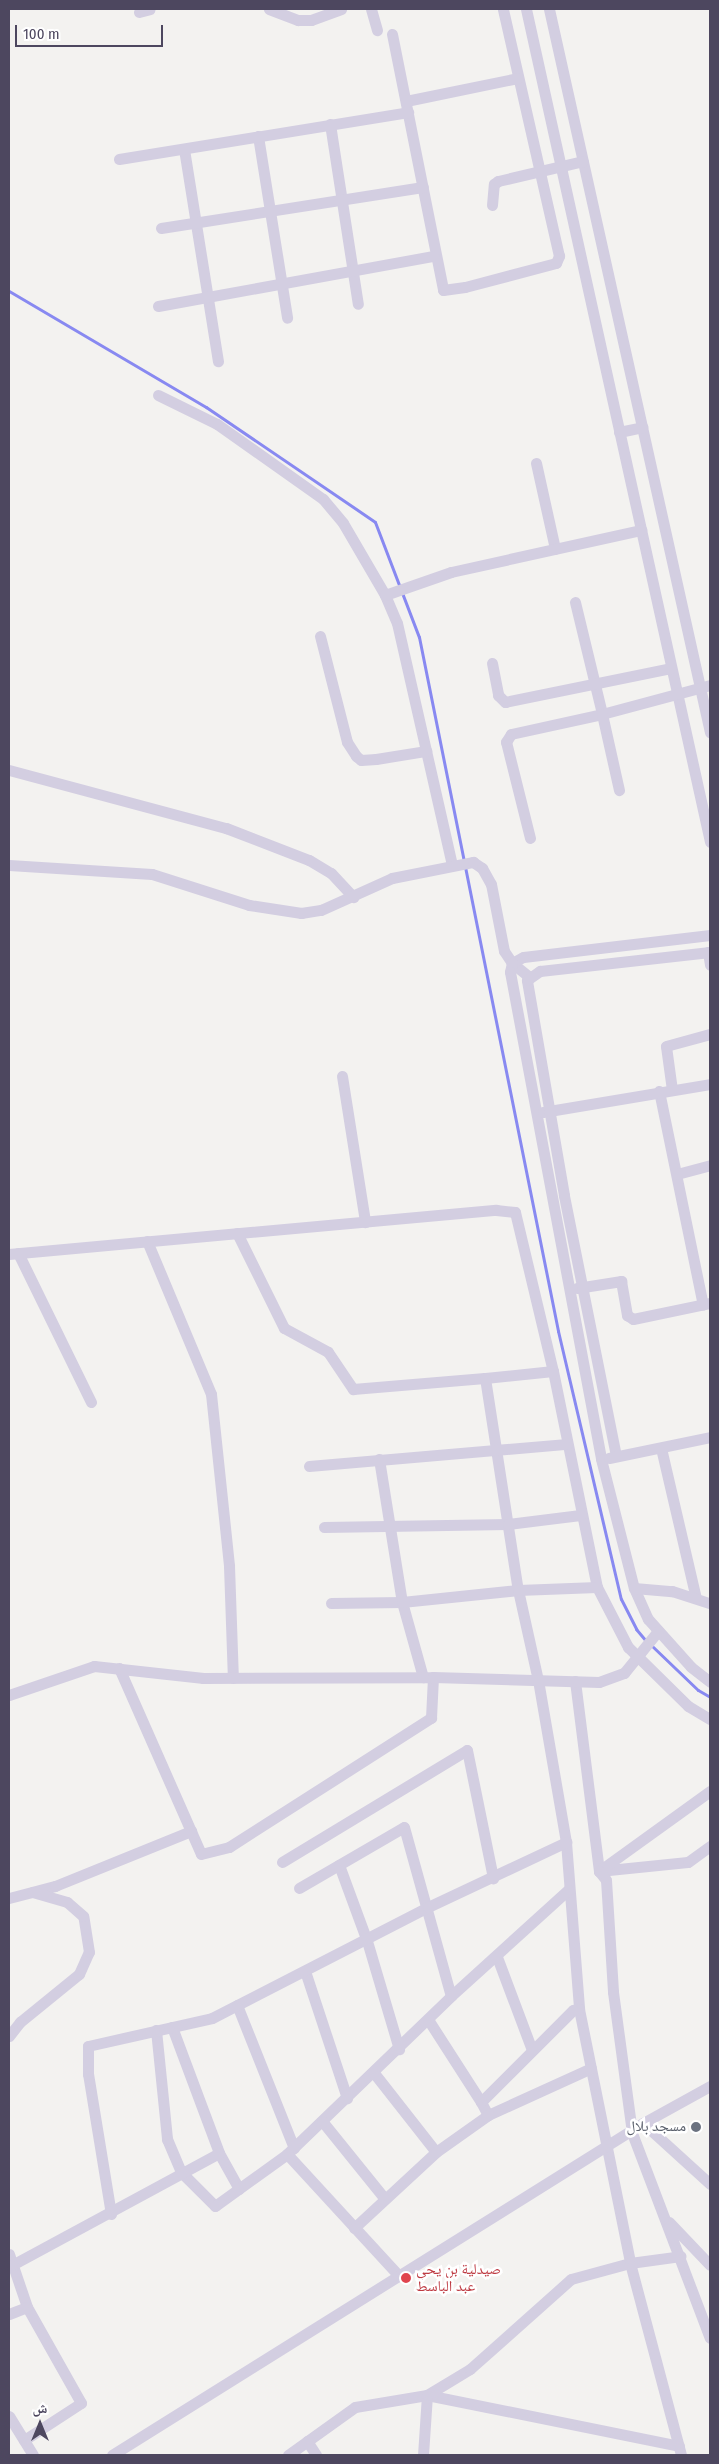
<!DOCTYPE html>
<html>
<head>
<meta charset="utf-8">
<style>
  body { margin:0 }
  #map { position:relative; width:719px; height:2464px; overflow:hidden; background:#f3f2f0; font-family:"Fira Sans Condensed","Noto Naskh Arabic",sans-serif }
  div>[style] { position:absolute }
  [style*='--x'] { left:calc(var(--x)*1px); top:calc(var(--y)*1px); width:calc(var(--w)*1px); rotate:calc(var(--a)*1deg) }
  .stream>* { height:3px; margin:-1.5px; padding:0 1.5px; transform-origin:1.5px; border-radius:1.5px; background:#8889f1 }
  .minor>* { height:11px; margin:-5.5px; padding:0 5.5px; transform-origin:5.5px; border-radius:5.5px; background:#d3cee1 }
  .dots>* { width:14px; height:14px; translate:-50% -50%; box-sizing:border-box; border:2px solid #fff; border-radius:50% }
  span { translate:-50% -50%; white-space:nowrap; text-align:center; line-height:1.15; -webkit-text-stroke:5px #fff; paint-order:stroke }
  .worship-label { font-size:15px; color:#5b616d }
  .right { translate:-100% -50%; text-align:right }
  .health-label { font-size:15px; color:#be3a42 }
  .left { translate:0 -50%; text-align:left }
  .frame { position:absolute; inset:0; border:10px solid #4d475f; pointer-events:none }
  .north { position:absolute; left:15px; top:2399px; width:50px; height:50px; -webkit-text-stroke:4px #fff; paint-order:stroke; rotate:0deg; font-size:14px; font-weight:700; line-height:20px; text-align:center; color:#4d475f }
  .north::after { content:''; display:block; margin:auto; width:18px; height:22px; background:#4d475f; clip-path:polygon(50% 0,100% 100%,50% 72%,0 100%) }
  .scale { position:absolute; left:15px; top:25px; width:148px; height:22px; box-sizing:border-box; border:2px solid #4d475f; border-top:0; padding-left:6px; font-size:15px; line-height:18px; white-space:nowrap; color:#4d475f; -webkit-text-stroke:4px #fff; paint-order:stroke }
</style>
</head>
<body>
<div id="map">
  <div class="stream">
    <i style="--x:9;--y:291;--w:229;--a:30.5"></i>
    <i style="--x:206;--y:407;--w:204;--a:34.2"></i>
    <i style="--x:375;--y:522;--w:123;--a:69.1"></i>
    <i style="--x:419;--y:637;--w:708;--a:78.67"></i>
    <i style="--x:558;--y:1331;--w:275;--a:76.8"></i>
    <i style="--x:621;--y:1599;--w:34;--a:63"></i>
    <i style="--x:636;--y:1629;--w:16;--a:50"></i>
    <i style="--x:651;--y:1645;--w:65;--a:43.8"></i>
    <i style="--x:698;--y:1690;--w:14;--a:30"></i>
  </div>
  <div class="minor">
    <i style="--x:269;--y:9;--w:31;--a:21"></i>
    <i style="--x:298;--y:20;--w:13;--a:0"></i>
    <i style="--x:311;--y:20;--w:32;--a:-20"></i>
    <i style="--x:371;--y:9;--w:22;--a:74"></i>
    <i style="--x:526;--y:9;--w:853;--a:77.54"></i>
    <i style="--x:549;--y:9;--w:741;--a:77.45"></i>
    <i style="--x:139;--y:12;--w:11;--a:-15"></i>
    <i style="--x:392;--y:34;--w:261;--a:78.7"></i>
    <i style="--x:443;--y:290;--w:22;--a:-8"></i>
    <i style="--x:465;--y:287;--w:94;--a:-14.8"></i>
    <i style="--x:556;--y:263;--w:8;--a:-67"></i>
    <i style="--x:559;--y:256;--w:253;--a:-102.8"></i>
    <i style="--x:406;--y:101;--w:114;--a:-11.6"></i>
    <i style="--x:330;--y:124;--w:182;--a:81.2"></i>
    <i style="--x:258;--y:136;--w:184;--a:80.9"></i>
    <i style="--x:184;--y:149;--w:215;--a:80.9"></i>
    <i style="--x:119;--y:159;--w:293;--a:-9.2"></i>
    <i style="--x:492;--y:205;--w:21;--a:-85"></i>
    <i style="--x:494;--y:184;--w:5;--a:-37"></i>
    <i style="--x:498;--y:181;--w:87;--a:-13.2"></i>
    <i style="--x:161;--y:228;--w:265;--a:-8.9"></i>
    <i style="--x:158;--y:306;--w:280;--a:-10.3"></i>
    <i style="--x:158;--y:395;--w:66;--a:26.2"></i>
    <i style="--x:217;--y:424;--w:130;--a:35.3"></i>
    <i style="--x:323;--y:499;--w:31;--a:50"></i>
    <i style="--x:343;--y:523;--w:83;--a:59.7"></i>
    <i style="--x:385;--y:595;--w:30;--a:67"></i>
    <i style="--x:397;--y:623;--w:248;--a:77.2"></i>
    <i style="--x:619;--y:432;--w:24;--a:-12"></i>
    <i style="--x:536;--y:463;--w:88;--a:77.5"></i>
    <i style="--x:385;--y:595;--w:70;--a:-19.2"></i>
    <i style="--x:451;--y:572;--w:195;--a:-12.5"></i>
    <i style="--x:575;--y:602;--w:115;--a:76.4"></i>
    <i style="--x:602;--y:714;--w:112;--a:-15"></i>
    <i style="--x:320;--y:636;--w:109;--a:75.7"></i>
    <i style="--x:347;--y:742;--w:17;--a:57"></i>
    <i style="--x:356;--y:756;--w:6;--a:39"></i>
    <i style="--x:361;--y:760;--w:15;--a:-4"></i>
    <i style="--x:376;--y:759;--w:51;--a:-9.1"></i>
    <i style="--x:492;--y:663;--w:33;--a:79"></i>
    <i style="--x:498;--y:695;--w:10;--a:45"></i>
    <i style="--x:505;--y:702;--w:169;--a:-11.6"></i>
    <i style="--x:9;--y:770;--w:225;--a:15"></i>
    <i style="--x:226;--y:828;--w:89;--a:21.1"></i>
    <i style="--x:309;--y:860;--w:26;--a:31"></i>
    <i style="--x:331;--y:873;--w:33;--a:47"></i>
    <i style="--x:530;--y:838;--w:99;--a:-104"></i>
    <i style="--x:506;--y:742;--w:9;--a:-58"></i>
    <i style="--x:511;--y:734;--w:93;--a:-12.4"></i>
    <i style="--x:602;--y:714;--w:78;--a:77.4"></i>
    <i style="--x:9;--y:865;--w:143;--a:3.6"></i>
    <i style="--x:152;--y:874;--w:102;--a:17.7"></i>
    <i style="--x:249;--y:905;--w:53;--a:8.7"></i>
    <i style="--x:301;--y:913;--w:20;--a:-9"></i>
    <i style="--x:321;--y:910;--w:78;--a:-24.3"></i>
    <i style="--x:392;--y:878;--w:83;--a:-11.2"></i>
    <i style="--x:473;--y:862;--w:11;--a:34"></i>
    <i style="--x:482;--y:868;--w:18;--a:61"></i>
    <i style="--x:491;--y:884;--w:68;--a:79"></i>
    <i style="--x:504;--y:951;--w:14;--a:56"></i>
    <i style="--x:512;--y:963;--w:22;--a:39"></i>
    <i style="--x:710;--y:935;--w:188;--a:173.3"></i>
    <i style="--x:523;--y:957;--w:13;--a:151"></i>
    <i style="--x:512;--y:963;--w:9;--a:103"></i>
    <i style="--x:510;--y:972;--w:495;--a:79.4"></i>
    <i style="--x:601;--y:1459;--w:133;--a:75.7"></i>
    <i style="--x:634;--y:1588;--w:34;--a:66"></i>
    <i style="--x:648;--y:1619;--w:64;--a:48.1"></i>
    <i style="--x:691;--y:1667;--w:24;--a:38"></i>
    <i style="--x:708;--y:952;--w:13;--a:81"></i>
    <i style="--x:342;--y:1076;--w:148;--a:81"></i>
    <i style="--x:672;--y:1090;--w:44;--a:-97.8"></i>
    <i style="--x:666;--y:1046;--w:46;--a:-15.3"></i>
    <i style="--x:659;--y:1091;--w:218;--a:78.4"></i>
    <i style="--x:543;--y:1112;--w:169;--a:-9.5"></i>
    <i style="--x:677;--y:1174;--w:34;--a:-15"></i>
    <i style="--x:237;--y:1233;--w:106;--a:63.7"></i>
    <i style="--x:284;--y:1328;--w:50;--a:28.6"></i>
    <i style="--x:328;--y:1352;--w:45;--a:56"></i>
    <i style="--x:353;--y:1389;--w:132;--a:-4.8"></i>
    <i style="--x:147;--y:1241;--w:166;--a:67.3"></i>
    <i style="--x:211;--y:1394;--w:173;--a:84"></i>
    <i style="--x:229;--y:1566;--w:112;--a:88"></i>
    <i style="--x:18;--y:1253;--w:166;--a:63.9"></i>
    <i style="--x:9;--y:1254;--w:489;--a:-5.2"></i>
    <i style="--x:496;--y:1210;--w:19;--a:6"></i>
    <i style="--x:515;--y:1212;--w:163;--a:76.6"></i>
    <i style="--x:553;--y:1371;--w:220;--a:78.5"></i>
    <i style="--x:597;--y:1587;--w:68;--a:62.7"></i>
    <i style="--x:628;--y:1647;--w:84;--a:44.5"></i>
    <i style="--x:688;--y:1706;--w:26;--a:31"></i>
    <i style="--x:577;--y:1288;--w:45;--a:-9"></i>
    <i style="--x:621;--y:1281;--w:35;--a:80"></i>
    <i style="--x:627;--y:1315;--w:7;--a:34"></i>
    <i style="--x:633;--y:1319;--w:79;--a:-11.7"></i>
    <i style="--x:553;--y:1371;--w:68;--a:174.1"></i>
    <i style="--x:485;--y:1378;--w:215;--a:81.2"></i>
    <i style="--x:518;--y:1590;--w:92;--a:77.5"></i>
    <i style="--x:538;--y:1680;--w:164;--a:80.2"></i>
    <i style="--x:566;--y:1842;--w:168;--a:85.5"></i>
    <i style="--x:579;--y:2009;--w:259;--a:78.6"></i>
    <i style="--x:630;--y:2263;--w:199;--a:75.1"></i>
    <i style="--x:661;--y:1448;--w:154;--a:76.9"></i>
    <i style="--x:616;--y:1456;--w:266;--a:-101.3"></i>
    <i style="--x:564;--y:1195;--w:218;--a:-99.8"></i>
    <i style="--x:527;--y:980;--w:16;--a:-35"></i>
    <i style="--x:540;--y:971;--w:171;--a:-6.4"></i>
    <i style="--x:609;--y:1458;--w:103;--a:-11.7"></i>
    <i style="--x:379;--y:1459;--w:145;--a:80.9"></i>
    <i style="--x:402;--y:1602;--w:78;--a:74.4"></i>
    <i style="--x:309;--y:1466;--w:259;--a:-4.9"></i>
    <i style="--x:324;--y:1527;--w:184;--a:-0.9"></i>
    <i style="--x:508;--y:1524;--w:73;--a:-7.1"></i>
    <i style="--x:634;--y:1588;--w:38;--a:5"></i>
    <i style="--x:672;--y:1591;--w:40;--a:18"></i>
    <i style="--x:331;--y:1603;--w:71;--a:-0.8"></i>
    <i style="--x:402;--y:1602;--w:117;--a:-5.9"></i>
    <i style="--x:518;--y:1590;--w:79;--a:-2.2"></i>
    <i style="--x:119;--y:1668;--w:203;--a:66.2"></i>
    <i style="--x:201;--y:1854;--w:29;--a:-14"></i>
    <i style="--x:229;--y:1847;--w:240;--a:-32.6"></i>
    <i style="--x:431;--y:1718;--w:41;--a:-87.2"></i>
    <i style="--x:575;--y:1681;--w:192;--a:82.8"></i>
    <i style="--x:599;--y:1871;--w:89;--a:-5.8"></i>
    <i style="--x:688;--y:1862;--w:27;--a:-36"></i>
    <i style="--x:9;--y:1695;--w:90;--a:-18.8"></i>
    <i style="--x:94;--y:1666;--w:110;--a:6.3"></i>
    <i style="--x:203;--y:1678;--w:230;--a:-0.2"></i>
    <i style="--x:433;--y:1677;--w:166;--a:1.7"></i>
    <i style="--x:599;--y:1682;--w:27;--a:-20"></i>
    <i style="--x:624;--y:1673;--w:54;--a:-51"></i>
    <i style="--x:710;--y:1791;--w:137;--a:144.2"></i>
    <i style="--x:599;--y:1871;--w:11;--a:52"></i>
    <i style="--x:606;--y:1880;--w:112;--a:86.4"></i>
    <i style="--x:613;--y:1992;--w:142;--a:82.3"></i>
    <i style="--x:632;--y:2133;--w:219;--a:69.2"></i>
    <i style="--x:282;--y:1862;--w:216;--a:-31.2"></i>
    <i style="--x:467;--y:1750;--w:131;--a:78.5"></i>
    <i style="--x:339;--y:1865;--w:81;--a:69.8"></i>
    <i style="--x:367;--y:1941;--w:113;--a:73.5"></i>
    <i style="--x:299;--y:1888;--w:121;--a:-30.2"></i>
    <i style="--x:404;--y:1827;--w:175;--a:74.5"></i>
    <i style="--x:9;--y:1898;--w:48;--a:-14.6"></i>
    <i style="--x:55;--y:1886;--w:147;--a:-22"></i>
    <i style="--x:497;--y:1957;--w:99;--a:69.4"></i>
    <i style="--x:305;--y:1971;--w:134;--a:71.7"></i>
    <i style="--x:237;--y:2005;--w:154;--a:68.3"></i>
    <i style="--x:579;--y:2009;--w:6;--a:171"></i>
    <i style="--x:573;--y:2010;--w:130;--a:135"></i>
    <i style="--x:481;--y:2102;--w:15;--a:62"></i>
    <i style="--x:488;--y:2115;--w:113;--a:-24.5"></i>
    <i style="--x:429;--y:2021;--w:96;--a:57.3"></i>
    <i style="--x:172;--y:2027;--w:134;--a:69.5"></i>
    <i style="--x:219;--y:2153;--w:41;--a:60.9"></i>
    <i style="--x:156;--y:2030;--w:110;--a:84.2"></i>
    <i style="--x:167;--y:2139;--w:36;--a:67"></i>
    <i style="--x:181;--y:2172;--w:48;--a:45"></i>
    <i style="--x:215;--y:2206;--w:89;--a:-35.8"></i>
    <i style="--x:287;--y:2154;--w:228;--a:-43.9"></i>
    <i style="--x:451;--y:1996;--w:158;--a:-42.2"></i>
    <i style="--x:9;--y:2036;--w:18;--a:-52"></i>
    <i style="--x:20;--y:2022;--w:76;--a:-39.1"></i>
    <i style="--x:79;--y:1974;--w:24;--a:-66"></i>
    <i style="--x:89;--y:1952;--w:36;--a:-99"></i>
    <i style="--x:83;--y:1916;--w:21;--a:-139"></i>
    <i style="--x:67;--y:1902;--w:36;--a:-164"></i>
    <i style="--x:374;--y:2073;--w:100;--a:51.9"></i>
    <i style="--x:322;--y:2121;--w:100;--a:51.1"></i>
    <i style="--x:643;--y:2123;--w:91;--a:42.3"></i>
    <i style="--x:287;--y:2154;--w:166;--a:47.4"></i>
    <i style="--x:111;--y:2214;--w:142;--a:-99.3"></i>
    <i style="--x:88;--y:2074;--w:28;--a:-90"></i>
    <i style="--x:88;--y:2046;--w:127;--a:-12.7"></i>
    <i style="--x:212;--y:2018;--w:243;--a:-27.2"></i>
    <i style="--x:428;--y:1907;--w:153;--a:-25.2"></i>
    <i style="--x:669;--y:2222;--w:59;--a:46.4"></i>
    <i style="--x:354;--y:2228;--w:112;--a:-42.8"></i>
    <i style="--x:436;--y:2152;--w:64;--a:-35.4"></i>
    <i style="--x:9;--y:2254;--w:56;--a:71.2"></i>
    <i style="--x:27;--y:2307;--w:110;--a:60.6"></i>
    <i style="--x:81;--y:2403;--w:68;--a:147"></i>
    <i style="--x:12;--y:2265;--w:235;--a:-28.4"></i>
    <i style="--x:9;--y:2314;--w:19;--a:-21"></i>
    <i style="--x:9;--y:2416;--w:46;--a:58.4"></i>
    <i style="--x:307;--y:2441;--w:17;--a:57"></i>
    <i style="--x:112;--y:2455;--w:626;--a:-32.02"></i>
    <i style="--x:643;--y:2123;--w:77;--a:-28.9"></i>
    <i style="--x:288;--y:2455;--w:82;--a:-35.6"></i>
    <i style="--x:355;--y:2407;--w:73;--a:-9.5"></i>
    <i style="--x:427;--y:2395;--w:257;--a:11.4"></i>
    <i style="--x:423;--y:2455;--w:60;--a:-86.2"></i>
    <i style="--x:427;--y:2395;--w:50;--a:-31.2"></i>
    <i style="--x:470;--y:2369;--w:135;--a:-41.7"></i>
    <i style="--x:571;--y:2279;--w:61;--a:-15.2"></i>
    <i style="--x:630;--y:2263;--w:51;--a:-7.8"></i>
  </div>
  <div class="dots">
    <i style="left:696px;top:2127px;background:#6b7280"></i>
    <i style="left:406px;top:2278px;background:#e0444e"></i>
  </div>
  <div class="worship-label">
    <span class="right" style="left:686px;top:2127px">مسجد بلال</span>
  </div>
  <div class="health-label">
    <span class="left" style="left:416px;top:2278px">صيدلية بن يحي<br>عبد الباسط</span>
  </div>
  <div class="frame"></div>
  <div class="north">ش</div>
  <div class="scale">100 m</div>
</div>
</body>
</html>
